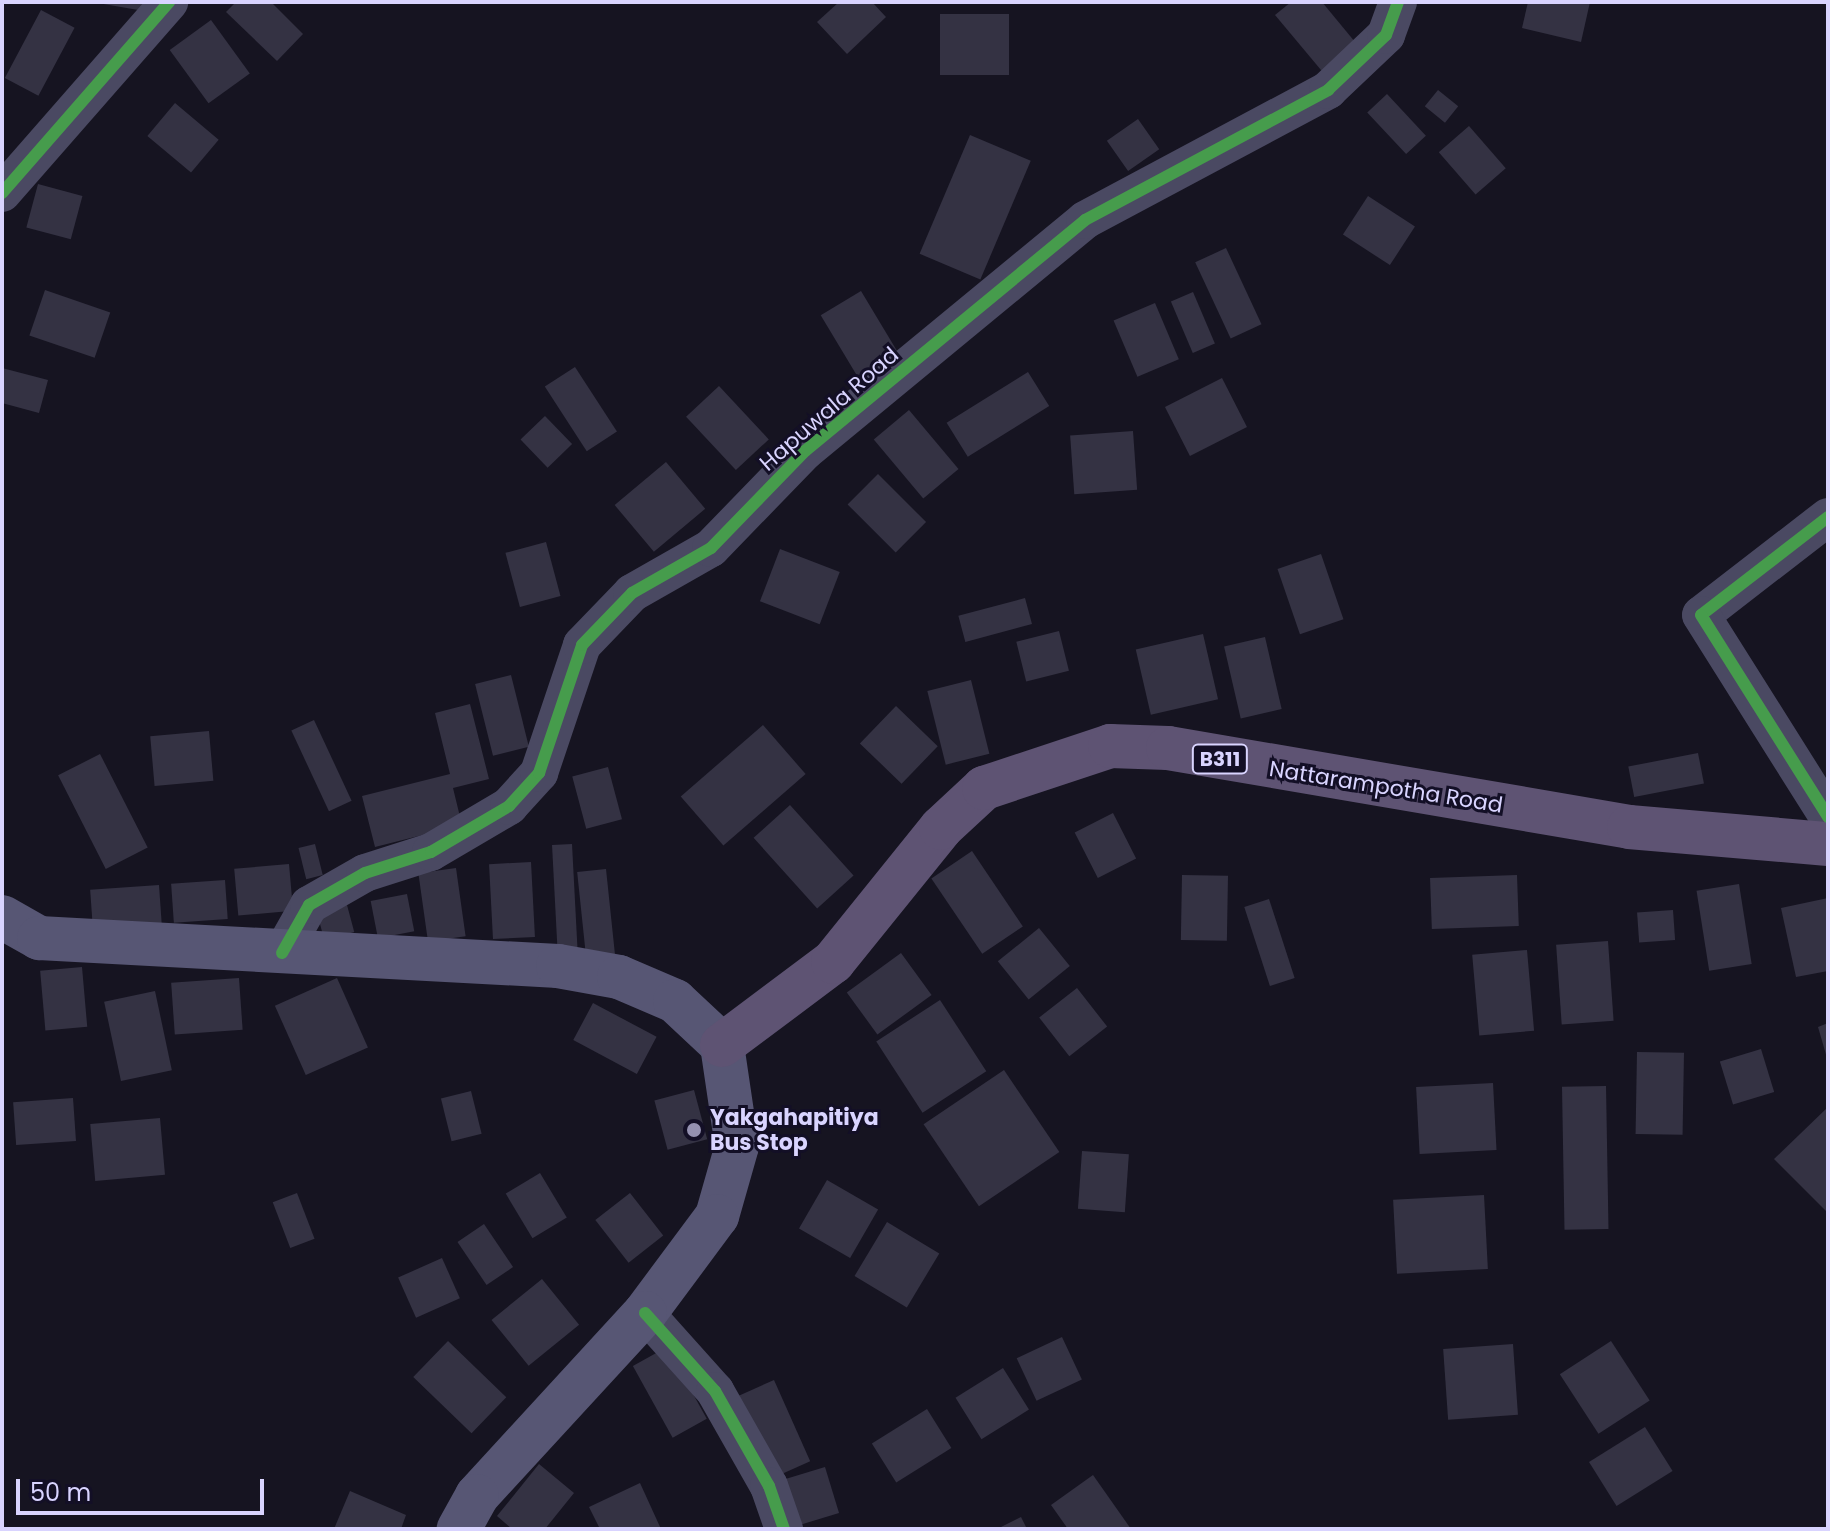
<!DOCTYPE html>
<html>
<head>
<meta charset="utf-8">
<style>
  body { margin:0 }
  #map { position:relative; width:1830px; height:1531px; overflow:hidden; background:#161421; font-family:Poppins,sans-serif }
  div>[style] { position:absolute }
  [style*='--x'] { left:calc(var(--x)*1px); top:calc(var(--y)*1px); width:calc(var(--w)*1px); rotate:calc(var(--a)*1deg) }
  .building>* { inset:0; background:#343243; transform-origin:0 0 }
  .street>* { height:38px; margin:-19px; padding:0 19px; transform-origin:19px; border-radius:19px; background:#4a4962 }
  .secondary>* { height:44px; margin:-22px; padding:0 22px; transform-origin:22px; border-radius:22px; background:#575674 }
  .primary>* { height:44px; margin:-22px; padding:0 22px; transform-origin:22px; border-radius:22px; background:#5e5373 }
  .cycleway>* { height:12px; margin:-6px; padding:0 6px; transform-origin:6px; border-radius:6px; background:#469c4c }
  .dots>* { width:22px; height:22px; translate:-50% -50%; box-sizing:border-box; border:4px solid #130f26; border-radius:50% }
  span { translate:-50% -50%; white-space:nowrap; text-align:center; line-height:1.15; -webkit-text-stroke:6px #130f26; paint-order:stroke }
  .shield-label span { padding:2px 6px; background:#130f26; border:2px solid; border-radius:6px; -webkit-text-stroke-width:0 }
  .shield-label { font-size:20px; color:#d9d4ff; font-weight:700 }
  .street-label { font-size:22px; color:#d9d4ff }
  .poi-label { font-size:22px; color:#d9d4ff; font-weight:700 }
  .left { translate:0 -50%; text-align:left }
  .frame { position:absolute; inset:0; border:4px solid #d9d4ff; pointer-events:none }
  .scale { position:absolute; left:16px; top:1479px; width:248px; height:36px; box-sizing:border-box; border:4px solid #d9d4ff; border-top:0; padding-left:10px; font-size:24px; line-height:28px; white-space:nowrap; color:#d9d4ff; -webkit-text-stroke:6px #130f26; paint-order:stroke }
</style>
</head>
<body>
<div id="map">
  <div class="building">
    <i style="clip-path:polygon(92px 2px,145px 2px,144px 11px)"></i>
    <i style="clip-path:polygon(236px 2px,271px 2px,303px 34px,277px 61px,226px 12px)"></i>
    <i style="clip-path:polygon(839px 2px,872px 2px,886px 17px,847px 54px,817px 22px)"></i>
    <i style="clip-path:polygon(1291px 2px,1322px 2px,1360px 48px,1326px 76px,1275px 15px)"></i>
    <i style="clip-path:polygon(1528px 2px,1590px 2px,1581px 42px,1522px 28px)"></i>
    <i style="left:41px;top:10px;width:38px;height:77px;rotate:28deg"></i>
    <i style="left:940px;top:14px;width:69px;height:61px"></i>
    <i style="left:211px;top:20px;width:66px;height:51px;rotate:54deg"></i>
    <i style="left:1438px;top:90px;width:26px;height:21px;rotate:39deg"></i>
    <i style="left:1387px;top:94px;width:57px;height:27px;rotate:47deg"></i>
    <i style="left:175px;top:103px;width:57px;height:43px;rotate:40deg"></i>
    <i style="left:1138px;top:119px;width:37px;height:38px;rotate:55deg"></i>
    <i style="left:1469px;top:126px;width:56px;height:40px;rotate:49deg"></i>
    <i style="left:970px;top:135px;width:66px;height:129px;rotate:23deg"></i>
    <i style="left:38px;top:184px;width:46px;height:45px;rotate:15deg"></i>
    <i style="left:1368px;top:196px;width:56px;height:46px;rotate:33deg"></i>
    <i style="left:1226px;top:248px;width:84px;height:34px;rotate:65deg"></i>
    <i style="left:45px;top:290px;width:69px;height:48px;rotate:19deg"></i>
    <i style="left:861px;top:291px;width:77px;height:47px;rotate:59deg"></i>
    <i style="left:1193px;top:292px;width:56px;height:24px;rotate:67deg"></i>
    <i style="left:1155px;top:303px;width:61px;height:45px;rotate:67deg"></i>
    <i style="left:575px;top:367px;width:77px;height:36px;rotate:57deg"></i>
    <i style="clip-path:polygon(2px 368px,48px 380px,39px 413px,2px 403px)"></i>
    <i style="left:1028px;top:372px;width:40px;height:96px;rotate:58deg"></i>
    <i style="left:1222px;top:378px;width:55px;height:64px;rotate:63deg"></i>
    <i style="left:719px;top:386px;width:73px;height:45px;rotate:47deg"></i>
    <i style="left:909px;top:410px;width:77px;height:46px;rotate:50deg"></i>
    <i style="left:545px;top:416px;width:39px;height:34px;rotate:46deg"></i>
    <i style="left:1133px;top:431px;width:59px;height:63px;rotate:86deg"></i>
    <i style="left:666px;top:462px;width:61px;height:67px;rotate:50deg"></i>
    <i style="left:878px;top:474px;width:68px;height:43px;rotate:45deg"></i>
    <i style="left:546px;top:542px;width:56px;height:42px;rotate:75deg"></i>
    <i style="left:780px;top:549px;width:64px;height:56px;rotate:21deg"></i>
    <i style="left:1321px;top:554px;width:69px;height:46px;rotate:71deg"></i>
    <i style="left:1025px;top:598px;width:27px;height:69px;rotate:75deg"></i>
    <i style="left:1059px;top:631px;width:41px;height:44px;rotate:76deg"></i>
    <i style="left:1203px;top:634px;width:67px;height:69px;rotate:77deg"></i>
    <i style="left:1265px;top:637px;width:74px;height:42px;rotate:77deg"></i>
    <i style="left:511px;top:675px;width:74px;height:37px;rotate:76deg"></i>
    <i style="left:971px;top:680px;width:76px;height:45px;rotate:76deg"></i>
    <i style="clip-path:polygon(470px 704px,489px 779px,453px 788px,462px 825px,375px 847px,362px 796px,450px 774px,435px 713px)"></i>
    <i style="left:896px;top:706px;width:58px;height:52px;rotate:44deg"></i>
    <i style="left:314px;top:720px;width:89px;height:25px;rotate:65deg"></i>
    <i style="left:763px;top:725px;width:65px;height:109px;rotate:49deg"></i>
    <i style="left:209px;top:731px;width:50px;height:59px;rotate:85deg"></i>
    <i style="left:1698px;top:753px;width:31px;height:71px;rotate:79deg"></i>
    <i style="left:100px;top:754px;width:105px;height:47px;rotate:63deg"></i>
    <i style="left:608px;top:767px;width:54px;height:37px;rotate:75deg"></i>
    <i style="left:790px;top:805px;width:95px;height:49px;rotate:48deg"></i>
    <i style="left:1113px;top:813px;width:51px;height:43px;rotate:63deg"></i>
    <i style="left:315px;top:844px;width:32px;height:17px;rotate:76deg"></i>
    <i style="left:572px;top:844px;width:112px;height:20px;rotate:87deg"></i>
    <i style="left:972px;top:851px;width:91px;height:49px;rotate:56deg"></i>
    <i style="left:531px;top:862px;width:75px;height:42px;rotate:87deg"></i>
    <i style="left:289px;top:864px;width:47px;height:55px;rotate:85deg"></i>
    <i style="left:456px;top:868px;width:69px;height:38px;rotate:82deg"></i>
    <i style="left:606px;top:869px;width:88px;height:29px;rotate:84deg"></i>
    <i style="left:1182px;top:875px;width:46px;height:65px;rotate:1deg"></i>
    <i style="left:1517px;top:875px;width:51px;height:87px;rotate:88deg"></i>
    <i style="left:225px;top:880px;width:39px;height:54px;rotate:86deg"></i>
    <i style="left:1739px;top:884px;width:81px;height:43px;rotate:81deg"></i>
    <i style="left:159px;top:885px;width:39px;height:69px;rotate:86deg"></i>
    <i style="left:407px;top:894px;width:38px;height:37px;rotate:79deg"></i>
    <i style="clip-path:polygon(1828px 898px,1828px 971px,1796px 977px,1781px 908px)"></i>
    <i style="left:1269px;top:899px;width:83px;height:26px;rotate:72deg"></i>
    <i style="left:347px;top:905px;width:28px;height:31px;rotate:75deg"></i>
    <i style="left:1673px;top:910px;width:30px;height:36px;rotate:86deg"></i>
    <i style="left:1039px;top:928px;width:49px;height:53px;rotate:51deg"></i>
    <i style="left:1608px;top:941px;width:80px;height:52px;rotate:86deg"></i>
    <i style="left:1527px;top:950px;width:81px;height:55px;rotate:85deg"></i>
    <i style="left:901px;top:953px;width:52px;height:67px;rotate:54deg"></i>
    <i style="left:82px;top:967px;width:60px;height:42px;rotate:85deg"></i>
    <i style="left:239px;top:978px;width:52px;height:68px;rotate:86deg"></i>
    <i style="left:337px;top:978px;width:76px;height:68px;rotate:66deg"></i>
    <i style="left:1077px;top:988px;width:49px;height:48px;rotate:52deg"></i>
    <i style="left:155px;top:991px;width:81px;height:52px;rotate:78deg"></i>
    <i style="left:940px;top:1000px;width:85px;height:76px;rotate:57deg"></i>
    <i style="left:593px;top:1003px;width:72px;height:42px;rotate:28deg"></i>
    <i style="clip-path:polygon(1828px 1023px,1828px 1058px,1827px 1058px,1818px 1027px)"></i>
    <i style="left:1761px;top:1049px;width:45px;height:43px;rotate:73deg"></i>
    <i style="left:1637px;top:1052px;width:47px;height:82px;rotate:1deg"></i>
    <i style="left:1004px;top:1070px;width:99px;height:97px;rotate:56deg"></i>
    <i style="left:1493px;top:1083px;width:67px;height:77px;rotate:87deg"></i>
    <i style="left:1606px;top:1086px;width:143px;height:44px;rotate:89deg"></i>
    <i style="left:694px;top:1090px;width:51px;height:41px;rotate:75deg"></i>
    <i style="left:471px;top:1091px;width:44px;height:31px;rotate:76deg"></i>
    <i style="left:73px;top:1098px;width:43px;height:60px;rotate:86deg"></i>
    <i style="clip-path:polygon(1828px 1107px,1828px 1213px,1774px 1159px)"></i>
    <i style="left:160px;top:1118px;width:57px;height:70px;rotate:85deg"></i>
    <i style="left:1082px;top:1151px;width:47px;height:58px;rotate:4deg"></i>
    <i style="left:540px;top:1173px;width:52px;height:40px;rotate:59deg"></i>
    <i style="left:827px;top:1180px;width:59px;height:56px;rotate:30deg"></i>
    <i style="left:297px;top:1193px;width:49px;height:26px;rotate:69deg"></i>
    <i style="left:630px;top:1193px;width:54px;height:44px;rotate:52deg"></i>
    <i style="left:1484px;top:1195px;width:74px;height:91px;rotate:87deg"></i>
    <i style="left:887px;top:1222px;width:61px;height:63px;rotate:31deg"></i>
    <i style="left:484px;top:1224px;width:52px;height:32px;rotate:56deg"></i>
    <i style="left:442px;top:1258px;width:44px;height:48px;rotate:66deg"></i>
    <i style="left:542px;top:1279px;width:59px;height:65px;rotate:51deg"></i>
    <i style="left:1062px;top:1337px;width:47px;height:50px;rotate:65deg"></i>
    <i style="left:448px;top:1341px;width:81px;height:50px;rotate:44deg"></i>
    <i style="left:1611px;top:1341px;width:71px;height:61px;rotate:57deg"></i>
    <i style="left:1513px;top:1344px;width:71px;height:70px;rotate:86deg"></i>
    <i style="left:667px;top:1347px;width:82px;height:39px;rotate:61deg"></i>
    <i style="left:1003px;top:1368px;width:49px;height:56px;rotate:58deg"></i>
    <i style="left:774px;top:1380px;width:89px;height:41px;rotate:66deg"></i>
    <i style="left:927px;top:1409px;width:46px;height:65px;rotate:58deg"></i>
    <i style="left:1645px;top:1427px;width:52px;height:66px;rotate:58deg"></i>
    <i style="clip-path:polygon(539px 1464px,574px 1493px,545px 1529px,512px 1529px,497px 1516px)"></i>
    <i style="left:825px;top:1467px;width:48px;height:43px;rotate:73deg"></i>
    <i style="clip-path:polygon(1093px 1475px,1131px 1529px,1068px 1529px,1051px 1505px)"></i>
    <i style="clip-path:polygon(640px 1483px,661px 1529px,600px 1529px,589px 1507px)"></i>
    <i style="clip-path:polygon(350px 1491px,406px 1515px,401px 1529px,334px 1529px)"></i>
    <i style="clip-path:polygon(1021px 1517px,1027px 1529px,997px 1529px)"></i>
  </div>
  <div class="street">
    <i style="--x:2;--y:193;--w:254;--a:-48.8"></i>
    <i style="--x:1828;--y:517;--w:160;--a:142.3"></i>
    <i style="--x:1701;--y:615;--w:239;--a:57.8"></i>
    <i style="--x:282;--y:953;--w:55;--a:-60.6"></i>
    <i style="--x:309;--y:905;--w:64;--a:-29.7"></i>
    <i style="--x:365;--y:873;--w:69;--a:-17.7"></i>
    <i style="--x:431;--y:852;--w:91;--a:-30.5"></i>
    <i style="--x:509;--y:806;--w:45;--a:-47.7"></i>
    <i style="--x:539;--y:773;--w:135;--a:-71.4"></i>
    <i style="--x:582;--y:645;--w:72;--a:-46.1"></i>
    <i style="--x:632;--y:593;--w:91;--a:-29.7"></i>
    <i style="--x:711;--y:548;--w:135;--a:-45.9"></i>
    <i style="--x:805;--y:451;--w:363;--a:-39.5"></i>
    <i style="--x:1085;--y:220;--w:276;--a:-28.1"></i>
    <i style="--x:1328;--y:90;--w:80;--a:-43.5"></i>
    <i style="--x:1386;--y:35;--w:35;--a:-70"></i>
    <i style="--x:645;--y:1313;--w:105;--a:48.1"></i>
    <i style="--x:715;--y:1391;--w:109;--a:60.4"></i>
    <i style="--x:769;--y:1486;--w:46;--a:70.8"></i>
  </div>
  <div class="secondary">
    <i style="--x:2;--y:917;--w:43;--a:29.6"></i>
    <i style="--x:39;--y:938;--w:520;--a:3.09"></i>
    <i style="--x:558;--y:966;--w:62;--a:10.2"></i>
    <i style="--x:619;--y:977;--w:61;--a:23.2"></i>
    <i style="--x:675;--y:1001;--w:64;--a:43.1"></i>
    <i style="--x:722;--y:1045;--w:102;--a:81.6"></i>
    <i style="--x:737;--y:1146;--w:73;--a:105.9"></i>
    <i style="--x:717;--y:1216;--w:121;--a:126.6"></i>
    <i style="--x:645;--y:1313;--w:248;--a:132.6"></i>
    <i style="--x:477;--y:1496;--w:38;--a:119"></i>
  </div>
  <div class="primary">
    <i style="--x:722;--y:1045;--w:139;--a:-36.8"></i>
    <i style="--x:833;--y:962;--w:172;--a:-51.1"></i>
    <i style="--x:941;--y:828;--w:59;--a:-42.9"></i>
    <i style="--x:984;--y:788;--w:133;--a:-18.4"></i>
    <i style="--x:1110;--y:746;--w:58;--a:2"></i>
    <i style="--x:1168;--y:748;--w:468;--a:9.7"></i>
    <i style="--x:1629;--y:827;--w:200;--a:4.9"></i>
  </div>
  <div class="cycleway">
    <i style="--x:2;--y:193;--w:254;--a:-48.8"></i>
    <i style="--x:1828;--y:517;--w:160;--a:142.3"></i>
    <i style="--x:1701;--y:615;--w:239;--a:57.8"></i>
    <i style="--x:282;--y:953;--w:55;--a:-60.6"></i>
    <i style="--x:309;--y:905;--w:64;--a:-29.7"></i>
    <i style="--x:365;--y:873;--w:69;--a:-17.7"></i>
    <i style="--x:431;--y:852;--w:91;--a:-30.5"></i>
    <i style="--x:509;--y:806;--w:45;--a:-47.7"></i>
    <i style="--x:539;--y:773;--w:135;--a:-71.4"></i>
    <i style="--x:582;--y:645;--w:72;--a:-46.1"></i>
    <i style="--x:632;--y:593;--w:91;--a:-29.7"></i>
    <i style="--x:711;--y:548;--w:135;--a:-45.9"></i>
    <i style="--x:805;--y:451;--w:363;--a:-39.5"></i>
    <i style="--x:1085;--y:220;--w:276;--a:-28.1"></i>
    <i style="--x:1328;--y:90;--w:80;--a:-43.5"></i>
    <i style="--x:1386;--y:35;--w:35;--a:-70"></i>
    <i style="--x:645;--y:1313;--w:105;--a:48.1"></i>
    <i style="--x:715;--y:1391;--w:109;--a:60.4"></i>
    <i style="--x:769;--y:1486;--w:46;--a:70.8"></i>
  </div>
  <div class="dots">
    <i style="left:694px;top:1130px;background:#9591b1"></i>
  </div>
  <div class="shield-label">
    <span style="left:1220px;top:759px">B311</span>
  </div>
  <div class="street-label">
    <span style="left:829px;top:409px;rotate:-41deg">Hapuwala Road</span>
    <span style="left:1386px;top:787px;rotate:9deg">Nattarampotha Road</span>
  </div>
  <div class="poi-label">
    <span class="left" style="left:710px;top:1130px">Yakgahapitiya<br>Bus Stop</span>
  </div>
  <div class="frame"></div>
  <div class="scale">50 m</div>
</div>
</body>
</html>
